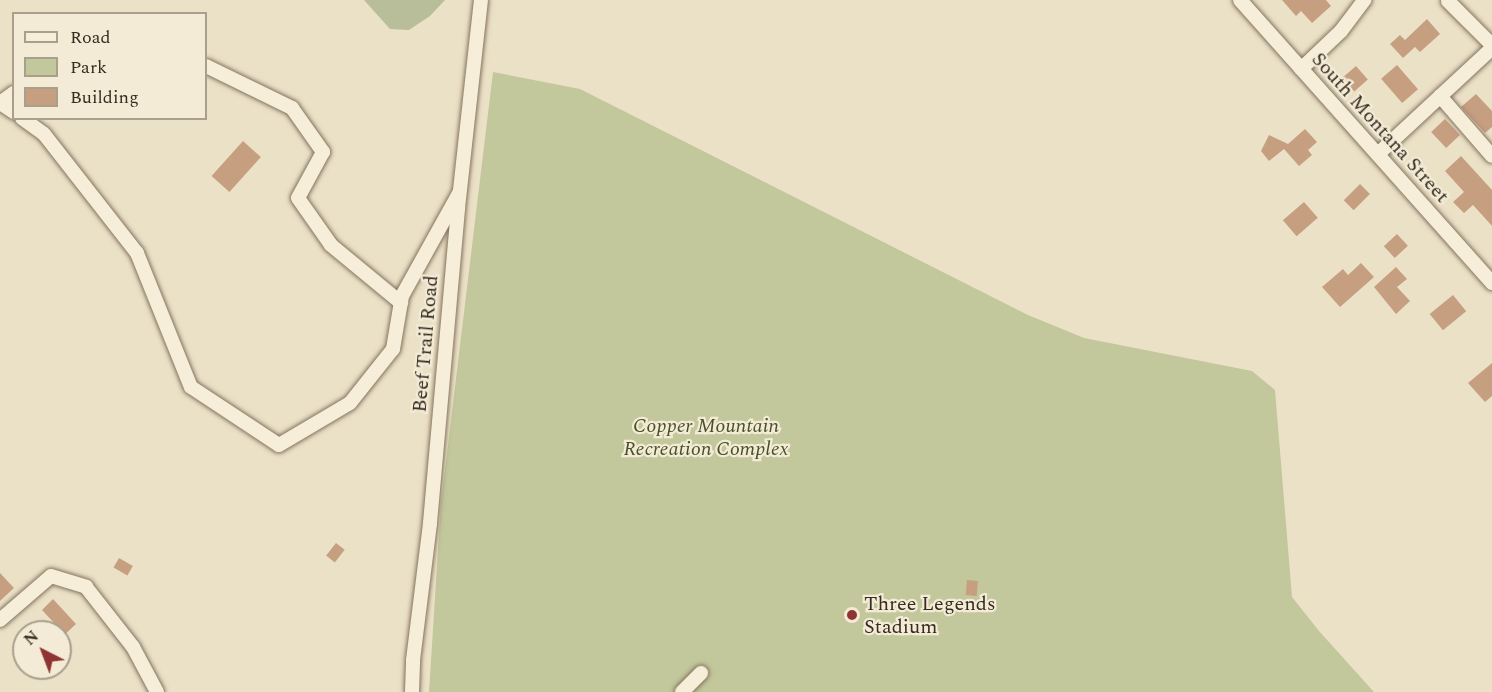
<!DOCTYPE html>
<html>
<head>
<meta charset="utf-8">
<style>
  body { margin:0 }
  #map { position:relative; width:1492px; height:692px; overflow:hidden; background:#ebe1c7; font-family:Spectral,serif }
  div>[style] { position:absolute }
  [style*='--x'] { left:calc(var(--x)*1px); top:calc(var(--y)*1px); width:calc(var(--w)*1px); rotate:calc(var(--a)*1deg) }
  .green>* { inset:0; background:#c2c89b }
  .cemetery>* { inset:0; background:#b9be9a }
  .building>* { inset:0; background:#c69f80; transform-origin:0 0 }
  .roads { filter:drop-shadow(0 0 2px #85745e) drop-shadow(0 0 2px #85745e) }
  .minor>* { height:14px; margin:-7px; padding:0 7px; transform-origin:7px; border-radius:7px; background:#f6eed9 }
  .dots>* { width:16px; height:16px; translate:-50% -50%; box-sizing:border-box; border:3px solid #f3ebd6; border-radius:50% }
  span { translate:-50% -50%; white-space:nowrap; text-align:center; line-height:1.15; -webkit-text-stroke:4.5px #f3ebd6; paint-order:stroke }
  .street-label { font-size:20px; color:#372c20 }
  .park-label { font-size:20px; color:#465128; font-style:italic }
  .poi-label { font-size:20px; color:#372c20 }
  .left { translate:0 -50%; text-align:left }
  .legend { position:absolute; left:12px; top:12px; width:195px; height:108px; box-sizing:border-box; background:#f3ebd6; border:2px solid #a89f8d; margin:0; padding:8px 10px; list-style:none; font-size:18px; color:#372c20 }
  .legend li { display:flex; align-items:center; gap:12px; height:30px }
  .legend b { width:30px; border:2px solid #a89f8d }
  .north { position:absolute; left:12px; top:620px; width:60px; height:60px; box-sizing:border-box; background:#f3ebd6; border:2px solid #a89f8d; border-radius:50%; rotate:318deg; font-size:16px; font-weight:700; line-height:24px; text-align:center; color:#372c20 }
  .north::after { content:''; display:block; margin:auto; width:21px; height:27px; background:#8f3432; clip-path:polygon(50% 0,100% 100%,50% 72%,0 100%) }
</style>
</head>
<body>
<div id="map">
  <div class="green">
    <i style="clip-path:polygon(493px 72px,580px 89px,1028px 315px,1084px 338px,1252px 371px,1275px 390px,1292px 597px,1319px 631px,1374px 692px,429px 692px,441px 503px)"></i>
  </div>
  <div class="cemetery">
    <i style="clip-path:polygon(364px 0,445px 0,430px 16px,409px 30px,390px 29px)"></i>
  </div>
  <div class="building">
    <i style="clip-path:polygon(1282px 0,1326px 0,1331px 6px,1312px 23px,1301px 11px,1296px 16px)"></i>
    <i style="clip-path:polygon(1427px 19px,1440px 34px,1420px 52px,1415px 47px,1403px 58px,1390px 44px,1400px 35px,1405px 40px)"></i>
    <i style="left:1397px;top:65px;width:32px;height:21px;rotate:49deg"></i>
    <i style="left:1356px;top:66px;width:18px;height:18px;rotate:49deg"></i>
    <i style="clip-path:polygon(1476px 94px,1492px 111px,1492px 127px,1485px 133px,1461px 107px)"></i>
    <i style="left:1445px;top:119px;width:22px;height:19px;rotate:47deg"></i>
    <i style="clip-path:polygon(1305px 129px,1317px 142px,1308px 150px,1312px 155px,1299px 166px,1284px 149px,1269px 161px,1261px 151px,1269px 135px,1288px 144px)"></i>
    <i style="left:243px;top:141px;width:24px;height:47px;rotate:42deg"></i>
    <i style="clip-path:polygon(1461px 156px,1492px 190px,1492px 226px,1473px 205px,1464px 213px,1453px 202px,1464px 192px,1445px 171px)"></i>
    <i style="left:1360px;top:184px;width:14px;height:23px;rotate:45deg"></i>
    <i style="left:1304px;top:202px;width:21px;height:28px;rotate:49deg"></i>
    <i style="left:1397px;top:234px;width:16px;height:18px;rotate:47deg"></i>
    <i style="clip-path:polygon(1361px 263px,1374px 277px,1340px 307px,1322px 287px,1343px 269px,1348px 275px)"></i>
    <i style="clip-path:polygon(1396px 267px,1407px 279px,1397px 287px,1410px 301px,1396px 314px,1374px 287px)"></i>
    <i style="left:1453px;top:295px;width:21px;height:30px;rotate:51deg"></i>
    <i style="clip-path:polygon(1492px 363px,1492px 396px,1485px 402px,1468px 383px)"></i>
    <i style="left:336px;top:543px;width:11px;height:16px;rotate:38deg"></i>
    <i style="left:119px;top:558px;width:16px;height:11px;rotate:30deg"></i>
    <i style="clip-path:polygon(0 573px,14px 588px,0 601px)"></i>
    <i style="left:967px;top:580px;width:11px;height:15px;rotate:5deg"></i>
    <i style="clip-path:polygon(53px 599px,76px 624px,60px 639px,60px 632px,46px 632px,55px 624px,42px 610px)"></i>
  </div>
  <div class="roads">
    <div class="minor">
      <i style="--x:1240;--y:0;--w:379;--a:48.3"></i>
      <i style="--x:1448;--y:1;--w:62;--a:45"></i>
      <i style="--x:206;--y:66;--w:96;--a:26"></i>
      <i style="--x:292;--y:108;--w:54;--a:54.8"></i>
      <i style="--x:323;--y:152;--w:52;--a:118.5"></i>
      <i style="--x:298;--y:198;--w:57;--a:54.9"></i>
      <i style="--x:331;--y:245;--w:91;--a:39.6"></i>
      <i style="--x:1301;--y:69;--w:55;--a:-43.5"></i>
      <i style="--x:1341;--y:31;--w:39;--a:-53"></i>
      <i style="--x:1440;--y:96;--w:79;--a:49.1"></i>
      <i style="--x:0;--y:103;--w:17;--a:-36"></i>
      <i style="--x:0;--y:103;--w:17;--a:33"></i>
      <i style="--x:22;--y:118;--w:27;--a:36"></i>
      <i style="--x:44;--y:134;--w:151;--a:52"></i>
      <i style="--x:137;--y:253;--w:144;--a:68.1"></i>
      <i style="--x:191;--y:387;--w:105;--a:33.4"></i>
      <i style="--x:279;--y:445;--w:82;--a:-30.6"></i>
      <i style="--x:350;--y:403;--w:69;--a:-51.5"></i>
      <i style="--x:393;--y:349;--w:54;--a:-80.4"></i>
      <i style="--x:402;--y:296;--w:118;--a:-61"></i>
      <i style="--x:1378;--y:154;--w:156;--a:-42.9"></i>
      <i style="--x:0;--y:620;--w:67;--a:-40.8"></i>
      <i style="--x:51;--y:576;--w:37;--a:17"></i>
      <i style="--x:86;--y:587;--w:76;--a:51.9"></i>
      <i style="--x:133;--y:647;--w:51;--a:61.9"></i>
      <i style="--x:412;--y:692;--w:32;--a:-88"></i>
      <i style="--x:413;--y:660;--w:138;--a:-82.9"></i>
      <i style="--x:430;--y:523;--w:316;--a:-84.9"></i>
      <i style="--x:458;--y:208;--w:209;--a:-83.7"></i>
      <i style="--x:682;--y:692;--w:27;--a:-45"></i>
    </div>
  </div>
  <div class="dots">
    <i style="left:852px;top:615px;background:#8f3432"></i>
  </div>
  <div class="street-label">
    <span style="left:1380px;top:128px;rotate:48deg">South Montana Street</span>
    <span style="left:426px;top:344px;rotate:-85deg">Beef Trail Road</span>
  </div>
  <div class="park-label">
    <span style="left:706px;top:438px">Copper Mountain<br>Recreation Complex</span>
  </div>
  <div class="poi-label">
    <span class="left" style="left:864px;top:616px">Three Legends<br>Stadium</span>
  </div>
  <ul class="legend">
  <li><b style="height:8px;background:#f6eed9"></b>Road</li>
  <li><b style="height:16px;background:#c2c89b"></b>Park</li>
  <li><b style="height:16px;background:#c69f80"></b>Building</li>
  </ul>
  <div class="north">N</div>
</div>
</body>
</html>
